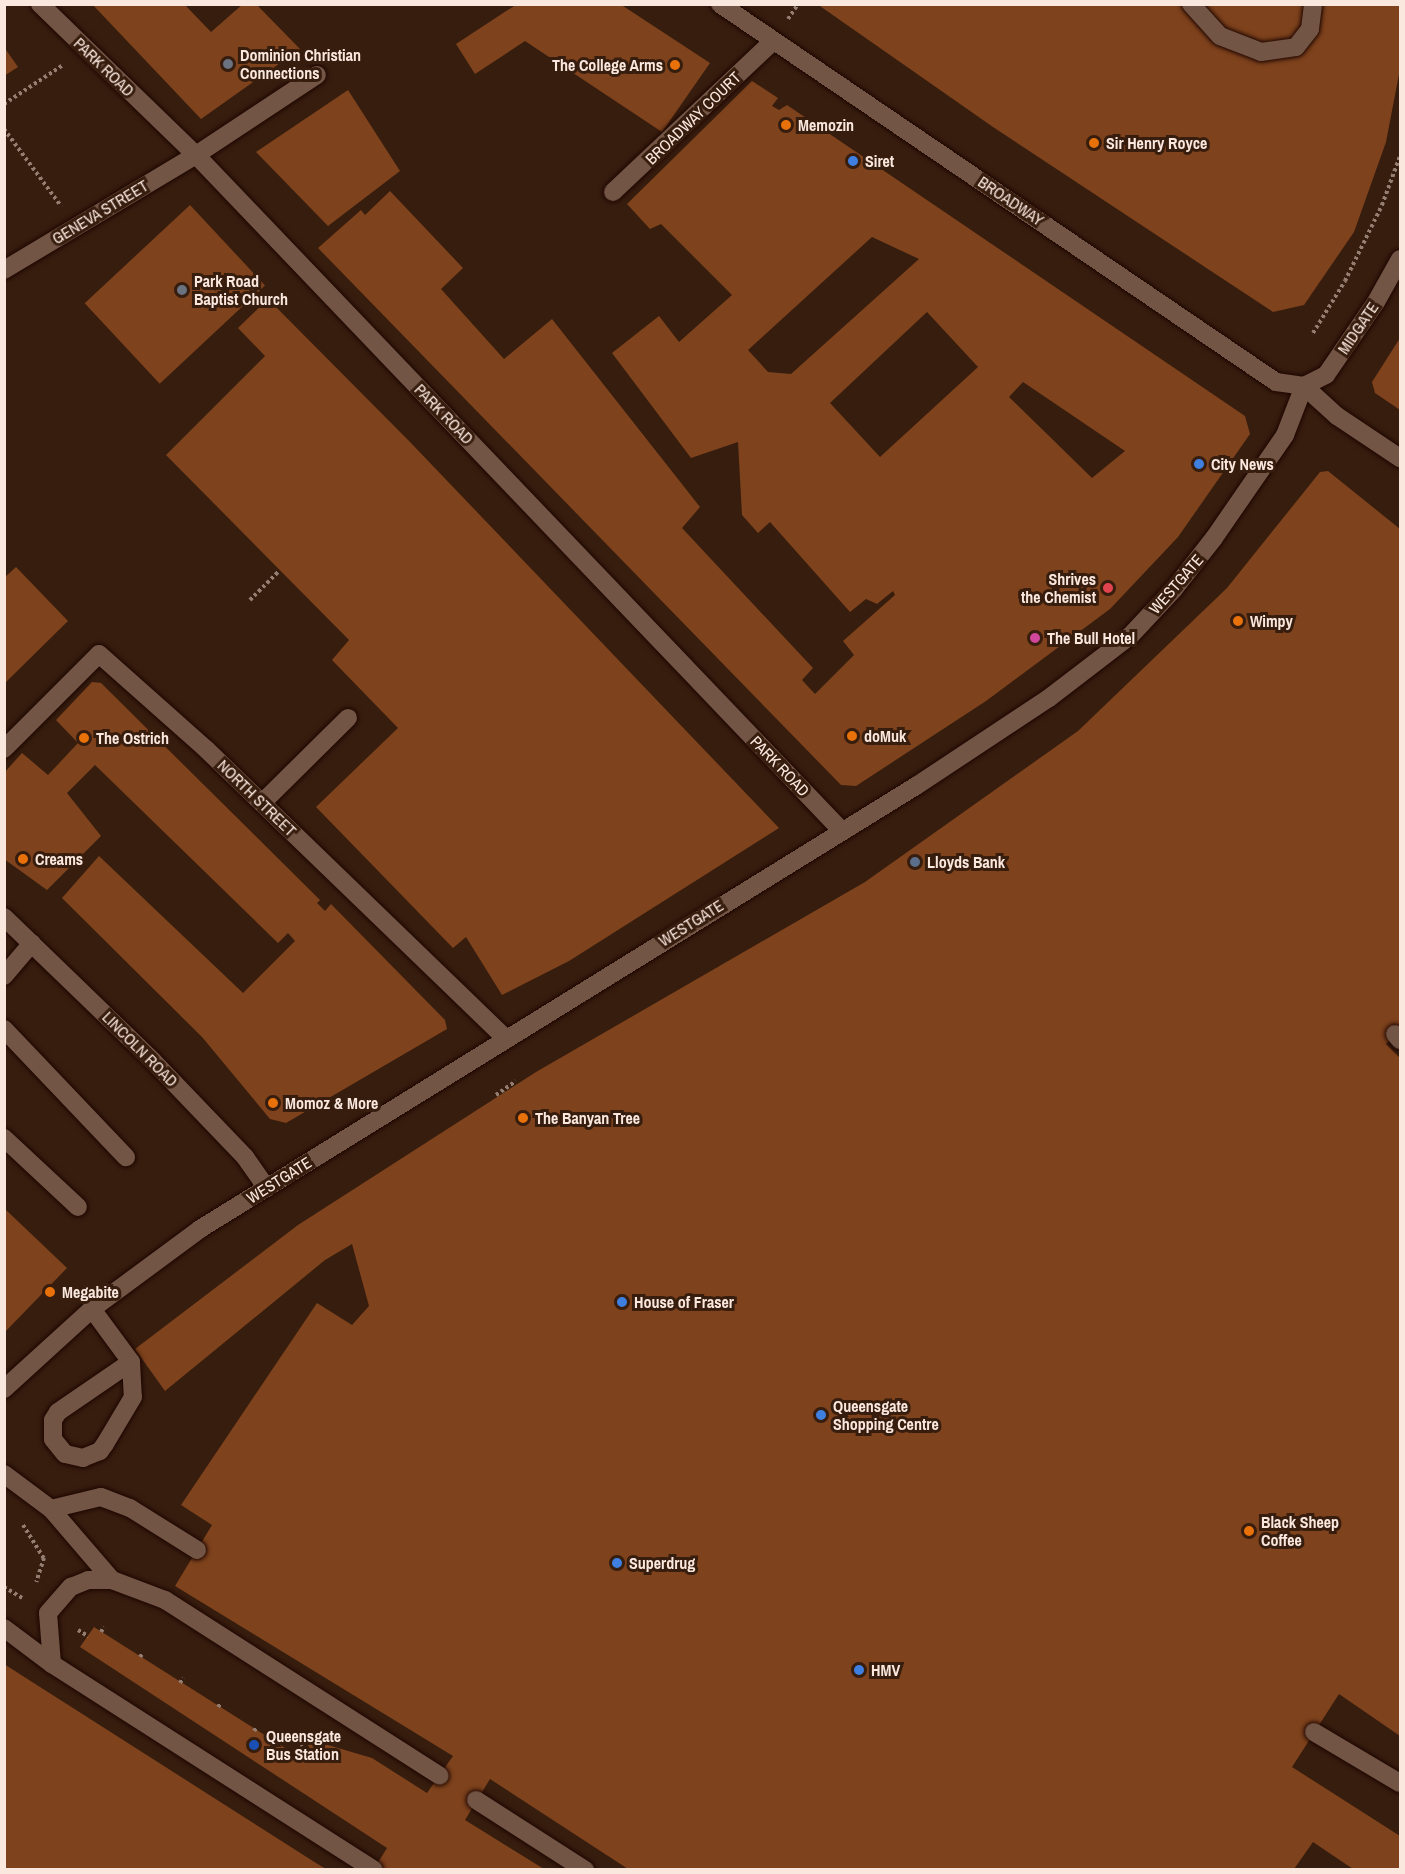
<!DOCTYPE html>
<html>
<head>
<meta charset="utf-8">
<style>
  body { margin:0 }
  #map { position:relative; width:1405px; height:1874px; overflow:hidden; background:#371d0e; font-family:"Archivo Narrow",sans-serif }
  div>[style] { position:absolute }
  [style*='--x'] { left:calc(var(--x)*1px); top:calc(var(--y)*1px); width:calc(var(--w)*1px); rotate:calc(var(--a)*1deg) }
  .building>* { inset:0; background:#7e421c; transform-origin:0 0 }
  .path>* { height:4px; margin-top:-2px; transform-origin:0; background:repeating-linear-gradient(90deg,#947e72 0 3px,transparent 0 6px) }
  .roads { filter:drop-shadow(0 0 2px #1d0600) drop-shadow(0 0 2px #1d0600) }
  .lane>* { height:18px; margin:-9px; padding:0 9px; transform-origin:9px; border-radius:9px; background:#735545 }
  .street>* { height:18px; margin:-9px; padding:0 9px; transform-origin:9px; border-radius:9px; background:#735545 }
  .dots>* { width:16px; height:16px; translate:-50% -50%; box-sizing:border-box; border:3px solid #371d0e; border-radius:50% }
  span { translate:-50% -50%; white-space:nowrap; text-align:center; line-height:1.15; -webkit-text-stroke:6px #371d0e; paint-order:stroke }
  .poi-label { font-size:16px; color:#fae7de; font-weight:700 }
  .left { translate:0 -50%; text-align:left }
  .right { translate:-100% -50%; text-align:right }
  .street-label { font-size:16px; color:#fae7de }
  .frame { position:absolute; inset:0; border:6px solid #fae7de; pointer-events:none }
</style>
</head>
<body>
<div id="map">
  <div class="building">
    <i style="clip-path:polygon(92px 4px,184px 4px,211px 32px,243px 4px,256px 4px,300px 49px,201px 119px)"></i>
    <i style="clip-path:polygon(517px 4px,620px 4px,710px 63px,662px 132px,525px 41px,475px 74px,456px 44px)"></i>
    <i style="clip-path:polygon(817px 4px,1400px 4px,1400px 69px,1386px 142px,1354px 232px,1304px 305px,1273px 312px,993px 127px)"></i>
    <i style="clip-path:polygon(4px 47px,18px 67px,4px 76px)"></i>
    <i style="clip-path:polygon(evenodd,752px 81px,778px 98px,772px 106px,779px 110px,787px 105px,1245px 416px,1250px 434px,1178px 537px,1110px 609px,986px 701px,856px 786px,841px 785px,318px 248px,361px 210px,365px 215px,390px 191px,463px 268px,441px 289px,504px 359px,552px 319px,700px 507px,682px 528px,813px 668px,802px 680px,815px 694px,854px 655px,843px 641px,895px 595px,893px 591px,877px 604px,866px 599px,850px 612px,770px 522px,758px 533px,742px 515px,738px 442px,691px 458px,612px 353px,659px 316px,679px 342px,732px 295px,661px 224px,650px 229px,627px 204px,752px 81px,872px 237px,919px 259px,791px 374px,768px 372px,748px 350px,872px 237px,752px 81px,927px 312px,978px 367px,880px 457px,830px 403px,927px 312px,752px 81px,1023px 382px,1125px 451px,1092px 478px,1009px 397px,1023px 382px)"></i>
    <i style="clip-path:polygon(348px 90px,400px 171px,328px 226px,256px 152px)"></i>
    <i style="left:190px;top:205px;width:110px;height:144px;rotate:47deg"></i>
    <i style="clip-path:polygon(268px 299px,411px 443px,779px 828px,569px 961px,502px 995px,466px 937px,453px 948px,316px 807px,398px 728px,332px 660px,349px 640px,166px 455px,265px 356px,238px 328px)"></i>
    <i style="clip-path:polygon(1400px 338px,1400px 410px,1375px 393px,1372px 382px)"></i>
    <i style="clip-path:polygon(1328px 471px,1400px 529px,1400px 1029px,1386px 1044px,1400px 1058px,1400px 1736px,1339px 1694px,1292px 1767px,1400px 1836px,1400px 1869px,1353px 1869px,1313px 1842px,1294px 1869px,628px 1869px,490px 1779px,465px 1820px,544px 1869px,374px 1869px,387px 1848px,80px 1647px,94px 1627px,301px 1758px,311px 1740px,372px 1758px,427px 1793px,453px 1756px,175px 1586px,212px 1525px,181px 1505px,317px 1303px,352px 1325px,369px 1306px,352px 1244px,325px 1260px,165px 1391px,135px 1349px,298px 1225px,536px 1072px,865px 882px,1078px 731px,1227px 588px,1320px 472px)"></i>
    <i style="clip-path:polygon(16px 567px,68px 621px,4px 684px,4px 578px)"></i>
    <i style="clip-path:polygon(92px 682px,101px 683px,320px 900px,317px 903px,325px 911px,331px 904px,445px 1020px,447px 1029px,286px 1123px,270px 1119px,202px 1037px,62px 898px,99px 856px,243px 993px,295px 941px,288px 933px,278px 943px,95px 765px,67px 793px,101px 836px,47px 890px,4px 859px,4px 773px,22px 753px,48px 775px,78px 743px,56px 720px)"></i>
    <i style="clip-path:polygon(4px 1208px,67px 1268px,4px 1333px)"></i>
    <i style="clip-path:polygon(4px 1664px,316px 1863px,326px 1869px,4px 1868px)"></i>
  </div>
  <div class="path">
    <i style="--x:788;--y:19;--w:18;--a:-56"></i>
    <i style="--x:4;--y:104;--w:71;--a:-33.5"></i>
    <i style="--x:4;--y:129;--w:96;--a:53.5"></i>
    <i style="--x:1313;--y:333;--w:61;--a:-58.4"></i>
    <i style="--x:1345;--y:281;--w:85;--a:-64"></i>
    <i style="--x:1382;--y:205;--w:52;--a:-69.8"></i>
    <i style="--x:250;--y:600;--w:42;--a:-45"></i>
    <i style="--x:496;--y:1095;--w:24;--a:-35"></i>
    <i style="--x:23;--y:1525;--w:39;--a:58"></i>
    <i style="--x:44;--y:1558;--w:25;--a:108"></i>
    <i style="--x:4;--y:1587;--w:23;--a:31"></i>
    <i style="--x:78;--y:1630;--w:12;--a:31"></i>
    <i style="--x:101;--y:1632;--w:6;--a:-59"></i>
    <i style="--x:140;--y:1657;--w:5;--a:-53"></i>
    <i style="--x:180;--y:1683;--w:6;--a:-59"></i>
    <i style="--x:218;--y:1707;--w:5;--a:-53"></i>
    <i style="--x:254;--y:1731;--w:5;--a:-53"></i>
    <i style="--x:300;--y:1746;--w:7;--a:34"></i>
  </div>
  <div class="roads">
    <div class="lane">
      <i style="--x:1191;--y:4;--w:43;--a:47.8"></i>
      <i style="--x:1220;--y:36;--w:44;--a:21.3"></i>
      <i style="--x:1261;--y:52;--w:35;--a:-8"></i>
      <i style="--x:1296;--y:47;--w:23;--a:-52"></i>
      <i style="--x:1310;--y:29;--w:25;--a:-83"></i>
      <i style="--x:196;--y:155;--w:145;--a:-33.5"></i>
      <i style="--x:613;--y:192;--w:219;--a:-43.3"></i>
      <i style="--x:262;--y:803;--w:121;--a:-44.7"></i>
      <i style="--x:4;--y:976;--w:43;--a:-49.7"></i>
      <i style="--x:4;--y:1029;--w:177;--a:46.4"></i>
      <i style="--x:4;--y:1138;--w:101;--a:43"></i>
      <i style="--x:92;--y:1309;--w:66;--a:53.7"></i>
      <i style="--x:131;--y:1362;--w:35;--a:87"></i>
      <i style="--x:133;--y:1397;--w:55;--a:120.8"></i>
      <i style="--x:105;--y:1444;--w:9;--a:126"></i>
      <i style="--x:100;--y:1451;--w:18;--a:158"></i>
      <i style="--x:83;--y:1458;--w:18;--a:-167"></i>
      <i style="--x:65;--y:1454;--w:19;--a:-129"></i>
      <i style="--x:53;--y:1439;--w:19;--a:-90"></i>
      <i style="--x:53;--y:1420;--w:9;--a:-58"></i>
      <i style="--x:58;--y:1412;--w:88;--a:-34.4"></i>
      <i style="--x:4;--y:1474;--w:59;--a:36.7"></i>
      <i style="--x:51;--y:1509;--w:94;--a:49.3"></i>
      <i style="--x:51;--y:1509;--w:51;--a:-13.5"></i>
      <i style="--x:101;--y:1497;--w:31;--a:21"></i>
      <i style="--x:130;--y:1508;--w:79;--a:32.1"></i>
      <i style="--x:4;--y:1628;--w:60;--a:36.9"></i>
      <i style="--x:52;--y:1664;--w:382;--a:32.6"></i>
      <i style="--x:52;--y:1664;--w:51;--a:-94.5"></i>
      <i style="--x:48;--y:1613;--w:35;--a:-49"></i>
      <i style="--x:71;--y:1587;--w:18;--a:-22"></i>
      <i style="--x:88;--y:1580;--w:24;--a:0"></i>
      <i style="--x:112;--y:1580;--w:57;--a:20.7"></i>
      <i style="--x:165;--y:1600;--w:326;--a:32.6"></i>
      <i style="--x:476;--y:1800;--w:130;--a:32.7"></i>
    </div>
    <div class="street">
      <i style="--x:40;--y:4;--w:217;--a:44.1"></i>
      <i style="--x:196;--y:155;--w:935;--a:46.3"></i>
      <i style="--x:720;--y:4;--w:672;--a:34.21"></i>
      <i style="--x:1276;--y:382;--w:28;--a:8"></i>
      <i style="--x:1304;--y:386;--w:25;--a:-27"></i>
      <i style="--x:1326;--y:375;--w:88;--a:-55.6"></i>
      <i style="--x:1376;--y:302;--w:49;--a:-60.8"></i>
      <i style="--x:4;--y:270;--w:224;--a:-30.9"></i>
      <i style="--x:1304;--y:386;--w:45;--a:42.3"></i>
      <i style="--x:1337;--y:416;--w:76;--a:33.7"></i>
      <i style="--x:4;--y:749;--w:134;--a:-45"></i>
      <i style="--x:99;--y:654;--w:144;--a:41.6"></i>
      <i style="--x:207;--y:750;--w:416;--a:44"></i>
      <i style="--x:4;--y:917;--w:207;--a:44"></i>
      <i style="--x:153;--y:1061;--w:133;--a:46.2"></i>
      <i style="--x:245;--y:1157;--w:38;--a:55"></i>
      <i style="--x:1395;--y:1034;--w:8;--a:50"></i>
      <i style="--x:4;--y:1389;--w:119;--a:-42.3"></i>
      <i style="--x:92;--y:1309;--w:134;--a:-36.5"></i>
      <i style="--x:200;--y:1229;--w:842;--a:-31.75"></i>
      <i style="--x:916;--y:786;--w:159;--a:-33.5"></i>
      <i style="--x:1049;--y:698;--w:103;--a:-37.5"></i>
      <i style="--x:1131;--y:635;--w:63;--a:-46.9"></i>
      <i style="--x:1174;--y:589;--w:65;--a:-51.9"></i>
      <i style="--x:1214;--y:538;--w:125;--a:-55.4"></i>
      <i style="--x:1285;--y:435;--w:53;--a:-68.8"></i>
      <i style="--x:1314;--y:1732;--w:100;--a:30.7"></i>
    </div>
  </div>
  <div class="dots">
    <i style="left:228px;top:64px;background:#6b7280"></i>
    <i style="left:675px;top:65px;background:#e8710a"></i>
    <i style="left:786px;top:125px;background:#e8710a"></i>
    <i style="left:1094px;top:143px;background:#e8710a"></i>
    <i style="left:853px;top:161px;background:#3f7fe0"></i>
    <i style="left:182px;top:290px;background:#6b7280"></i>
    <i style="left:1199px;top:464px;background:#3f7fe0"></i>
    <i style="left:1108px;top:588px;background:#e0444e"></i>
    <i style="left:1238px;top:621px;background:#e8710a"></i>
    <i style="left:1035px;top:638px;background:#d1479c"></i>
    <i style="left:852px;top:736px;background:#e8710a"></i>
    <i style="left:84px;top:738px;background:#e8710a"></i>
    <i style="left:23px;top:859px;background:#e8710a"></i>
    <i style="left:915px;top:862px;background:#5c6f8a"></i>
    <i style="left:273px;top:1103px;background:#e8710a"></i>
    <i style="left:523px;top:1118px;background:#e8710a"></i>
    <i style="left:50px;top:1292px;background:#e8710a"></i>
    <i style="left:622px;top:1302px;background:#3f7fe0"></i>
    <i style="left:821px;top:1415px;background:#3f7fe0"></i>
    <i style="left:1249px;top:1531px;background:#e8710a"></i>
    <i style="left:617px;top:1563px;background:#3f7fe0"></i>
    <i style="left:859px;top:1670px;background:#3f7fe0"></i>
    <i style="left:254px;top:1745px;background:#1a4fb4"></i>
  </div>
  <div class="poi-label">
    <span class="left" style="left:240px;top:64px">Dominion Christian<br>Connections</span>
    <span class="right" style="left:663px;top:65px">The College Arms</span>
    <span class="left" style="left:798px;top:125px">Memozin</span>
    <span class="left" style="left:1106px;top:143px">Sir Henry Royce</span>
    <span class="left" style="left:865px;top:161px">Siret</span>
    <span class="left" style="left:194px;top:290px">Park Road<br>Baptist Church</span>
    <span class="left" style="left:1211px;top:464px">City News</span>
    <span class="right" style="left:1096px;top:588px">Shrives<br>the Chemist</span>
    <span class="left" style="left:1250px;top:621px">Wimpy</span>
    <span class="left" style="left:1047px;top:638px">The Bull Hotel</span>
    <span class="left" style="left:864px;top:736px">doMuk</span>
    <span class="left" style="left:96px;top:738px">The Ostrich</span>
    <span class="left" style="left:35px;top:859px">Creams</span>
    <span class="left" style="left:927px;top:862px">Lloyds Bank</span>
    <span class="left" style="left:285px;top:1103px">Momoz &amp; More</span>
    <span class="left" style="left:535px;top:1118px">The Banyan Tree</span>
    <span class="left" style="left:62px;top:1292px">Megabite</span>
    <span class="left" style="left:634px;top:1302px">House of Fraser</span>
    <span class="left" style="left:833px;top:1415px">Queensgate<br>Shopping Centre</span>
    <span class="left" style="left:1261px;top:1531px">Black Sheep<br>Coffee</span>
    <span class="left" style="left:629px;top:1563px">Superdrug</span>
    <span class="left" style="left:871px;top:1670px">HMV</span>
    <span class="left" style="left:266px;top:1745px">Queensgate<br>Bus Station</span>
  </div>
  <div class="street-label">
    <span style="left:104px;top:67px;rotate:44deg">PARK ROAD</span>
    <span style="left:693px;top:118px;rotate:-44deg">BROADWAY COURT</span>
    <span style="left:1011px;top:201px;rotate:34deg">BROADWAY</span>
    <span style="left:100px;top:212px;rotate:-31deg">GENEVA STREET</span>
    <span style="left:1358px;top:328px;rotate:-56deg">MIDGATE</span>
    <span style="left:444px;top:414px;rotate:46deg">PARK ROAD</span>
    <span style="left:1176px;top:584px;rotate:-49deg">WESTGATE</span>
    <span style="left:780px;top:766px;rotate:46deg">PARK ROAD</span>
    <span style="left:257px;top:798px;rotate:44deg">NORTH STREET</span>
    <span style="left:691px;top:923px;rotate:-32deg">WESTGATE</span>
    <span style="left:140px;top:1049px;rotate:45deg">LINCOLN ROAD</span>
    <span style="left:279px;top:1180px;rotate:-32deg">WESTGATE</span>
  </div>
  <div class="frame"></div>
</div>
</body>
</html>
